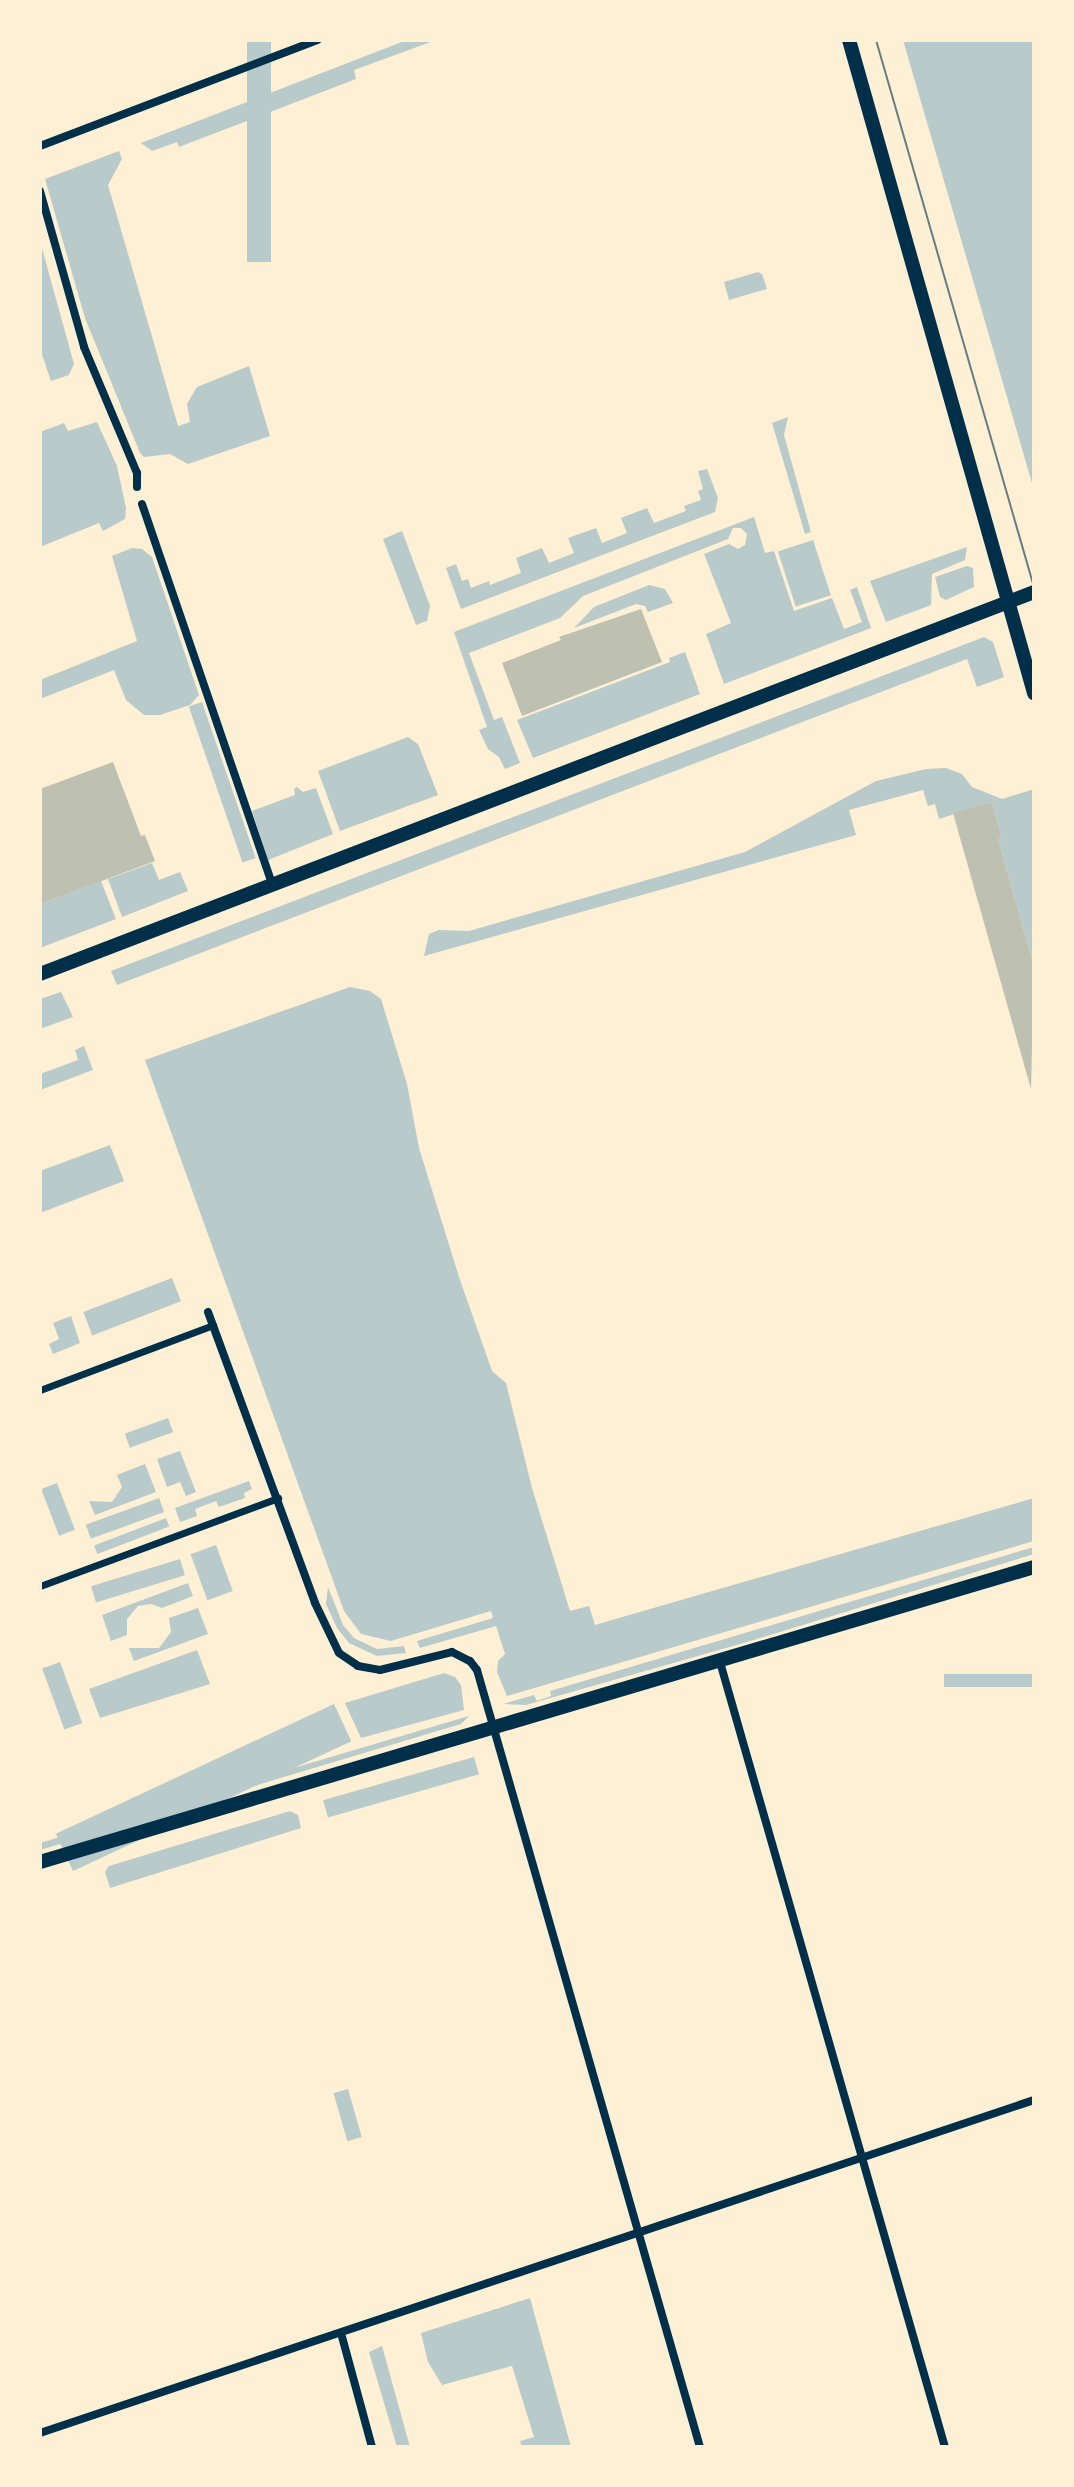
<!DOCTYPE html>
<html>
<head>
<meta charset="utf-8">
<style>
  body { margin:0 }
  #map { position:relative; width:1074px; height:2487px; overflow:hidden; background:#fdf0d5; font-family:"Titillium Web",sans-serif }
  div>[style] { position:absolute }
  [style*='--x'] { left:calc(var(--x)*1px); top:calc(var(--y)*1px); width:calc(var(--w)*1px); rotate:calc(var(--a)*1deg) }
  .green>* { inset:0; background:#b9caca; transform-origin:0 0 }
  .building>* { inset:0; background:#bec0b2 }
  .pedestrian>* { height:7px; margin:-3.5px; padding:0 3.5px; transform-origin:3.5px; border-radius:3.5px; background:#003049 }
  .minor>* { height:8px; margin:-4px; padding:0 4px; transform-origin:4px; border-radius:4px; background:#003049 }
  .tertiary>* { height:14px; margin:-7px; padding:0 7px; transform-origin:7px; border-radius:7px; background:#003049 }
  .tram>* { height:2px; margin:-1px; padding:0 1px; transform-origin:1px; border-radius:1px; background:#657d81 }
  span { translate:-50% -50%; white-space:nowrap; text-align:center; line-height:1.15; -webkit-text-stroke:8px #fdf0d5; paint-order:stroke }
  .frame { position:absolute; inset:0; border:42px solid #fdf0d5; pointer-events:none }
</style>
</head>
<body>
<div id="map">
  <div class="green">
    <i style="left:247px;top:40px;width:24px;height:222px"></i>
    <i style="clip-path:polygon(407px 40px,436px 40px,354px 70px,356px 79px,179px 147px,177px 142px,152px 151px,141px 143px)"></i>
    <i style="clip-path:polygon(903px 40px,1034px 40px,1034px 490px)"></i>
    <i style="clip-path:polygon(119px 151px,122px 159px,108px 185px,178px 426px,190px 422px,187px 404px,197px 387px,249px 366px,270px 436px,188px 464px,170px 454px,144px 457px,140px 453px,85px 318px,45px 179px)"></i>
    <i style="clip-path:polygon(40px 241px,74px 364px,69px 375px,51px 381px,40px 349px)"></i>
    <i style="clip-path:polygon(758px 272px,762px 274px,767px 289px,729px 300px,724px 282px)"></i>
    <i style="clip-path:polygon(788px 417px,784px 435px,811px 532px,805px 534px,772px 423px)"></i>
    <i style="clip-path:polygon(97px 422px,117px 466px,126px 508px,125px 519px,103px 531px,99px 523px,40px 547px,40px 432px,64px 423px,68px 431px)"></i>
    <i style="clip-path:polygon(707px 469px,718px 498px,715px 512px,461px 609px,446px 568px,456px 564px,462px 581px,468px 579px,471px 588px,489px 581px,490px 585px,521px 573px,516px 558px,542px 548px,549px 563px,574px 553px,568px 538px,596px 528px,602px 543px,627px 533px,621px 518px,647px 508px,654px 523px,686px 511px,684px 506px,701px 500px,698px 491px,703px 489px,698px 471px)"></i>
    <i style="clip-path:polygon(754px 517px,765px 553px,774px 551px,794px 611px,832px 598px,844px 629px,862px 622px,850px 590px,857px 587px,871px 628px,724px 684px,706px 634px,731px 623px,704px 554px,729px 544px,738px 549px,745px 545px,747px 534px,741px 528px,733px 528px,728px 539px,583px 596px,560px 618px,469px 653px,494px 720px,502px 717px,520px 763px,505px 769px,499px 757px,488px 749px,479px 730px,487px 727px,454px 632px)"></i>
    <i style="clip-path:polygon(402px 531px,430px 606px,427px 621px,416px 625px,383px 539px)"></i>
    <i style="left:813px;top:540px;width:58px;height:37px;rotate:72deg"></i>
    <i style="clip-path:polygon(967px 547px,965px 560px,932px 574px,931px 605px,886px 622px,870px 581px)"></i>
    <i style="clip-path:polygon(132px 548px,142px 549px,152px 557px,199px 695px,190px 705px,160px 715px,144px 715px,126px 700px,114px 670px,40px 699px,40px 680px,137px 641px,112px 556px)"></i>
    <i style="clip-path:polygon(967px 566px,973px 568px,974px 587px,946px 600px,940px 597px,935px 577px)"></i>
    <i style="clip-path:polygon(649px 585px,665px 589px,673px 603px,648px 612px,645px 606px,636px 604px,574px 628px,594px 607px)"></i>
    <i style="clip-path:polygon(984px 637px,993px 642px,1004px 677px,977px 687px,967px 659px,117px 985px,111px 971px)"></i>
    <i style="clip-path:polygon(685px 652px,700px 694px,533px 758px,517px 720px,670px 662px,669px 658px)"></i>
    <i style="left:202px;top:702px;width:165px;height:14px;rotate:71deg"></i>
    <i style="clip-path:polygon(408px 737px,418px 744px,438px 795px,340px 831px,318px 771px)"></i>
    <i style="clip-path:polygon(946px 768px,962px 774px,972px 787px,1002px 799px,1034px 789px,1034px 966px,998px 839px,1002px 838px,992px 802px,939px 819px,935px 804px,928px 806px,923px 790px,849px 810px,856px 835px,424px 956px,429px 934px,439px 930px,469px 931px,745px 852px,876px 781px,926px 769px)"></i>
    <i style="clip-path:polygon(297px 787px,303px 792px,316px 788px,333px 834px,268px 860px,252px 811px,295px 795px,294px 789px)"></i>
    <i style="clip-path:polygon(152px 863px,159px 880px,180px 872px,188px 891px,122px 917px,108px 879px)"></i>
    <i style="clip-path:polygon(101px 881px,116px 919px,40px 948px,40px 904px)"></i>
    <i style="clip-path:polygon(350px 987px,370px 991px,381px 999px,407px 1084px,419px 1148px,459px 1277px,492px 1371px,506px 1383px,532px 1488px,570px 1611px,589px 1606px,595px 1625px,1034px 1498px,1034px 1541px,507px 1696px,497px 1672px,498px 1661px,505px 1654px,496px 1626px,420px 1648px,417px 1641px,493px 1618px,491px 1611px,391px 1641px,361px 1634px,344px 1611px,145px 1060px)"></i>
    <i style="clip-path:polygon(61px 992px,73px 1017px,40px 1029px,40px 999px)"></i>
    <i style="clip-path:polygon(84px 1046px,93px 1070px,40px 1090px,40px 1074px,78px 1060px,75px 1050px)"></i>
    <i style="clip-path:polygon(110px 1145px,124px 1181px,40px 1213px,40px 1171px)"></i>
    <i style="left:172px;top:1278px;width:25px;height:95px;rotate:69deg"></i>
    <i style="clip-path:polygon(71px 1316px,80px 1343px,53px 1354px,49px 1344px,59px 1339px,53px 1323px)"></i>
    <i style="left:168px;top:1418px;width:15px;height:46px;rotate:70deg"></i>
    <i style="clip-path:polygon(180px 1451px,196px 1492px,186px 1496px,180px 1482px,167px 1487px,157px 1459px)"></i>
    <i style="clip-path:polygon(145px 1464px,156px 1492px,95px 1515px,89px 1501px,112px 1502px,122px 1487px,117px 1475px)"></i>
    <i style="clip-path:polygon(249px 1481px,252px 1489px,244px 1493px,245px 1498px,219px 1507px,216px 1501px,195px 1509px,197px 1516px,180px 1522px,175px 1508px)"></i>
    <i style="left:57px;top:1483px;width:50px;height:17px;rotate:69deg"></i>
    <i style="left:159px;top:1498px;width:15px;height:78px;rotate:70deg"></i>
    <i style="left:166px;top:1518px;width:9px;height:77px;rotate:69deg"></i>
    <i style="left:216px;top:1545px;width:49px;height:27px;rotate:70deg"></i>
    <i style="clip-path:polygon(1034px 1547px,1034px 1554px,747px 1642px,526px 1705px,503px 1704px,534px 1695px,537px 1701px,551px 1696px,550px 1691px)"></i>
    <i style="left:180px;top:1559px;width:17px;height:93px;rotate:73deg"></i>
    <i style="clip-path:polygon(188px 1583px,193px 1596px,162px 1608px,151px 1604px,138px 1606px,127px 1619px,127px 1635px,111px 1641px,102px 1615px)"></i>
    <i style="clip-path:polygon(328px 1587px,343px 1625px,354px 1638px,377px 1649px,404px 1646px,406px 1653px,377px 1656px,349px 1643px,337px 1628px,326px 1604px)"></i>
    <i style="clip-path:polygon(198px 1608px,208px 1634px,134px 1661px,129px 1648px,159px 1648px,171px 1632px,169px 1618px)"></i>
    <i style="clip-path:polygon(197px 1650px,210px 1684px,100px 1718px,89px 1689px)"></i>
    <i style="left:60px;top:1662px;width:65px;height:19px;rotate:70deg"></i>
    <i style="clip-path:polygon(444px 1673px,455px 1677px,461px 1685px,464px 1710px,361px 1738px,345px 1703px)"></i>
    <i style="left:1034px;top:1674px;width:13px;height:90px;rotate:90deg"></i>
    <i style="left:334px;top:1704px;width:41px;height:307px;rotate:65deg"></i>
    <i style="clip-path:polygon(469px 1716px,461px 1724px,40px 1850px,40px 1843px)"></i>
    <i style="left:474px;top:1757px;width:18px;height:157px;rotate:74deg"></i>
    <i style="clip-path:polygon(290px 1811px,298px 1815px,301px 1828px,110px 1888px,105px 1872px,109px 1866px)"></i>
    <i style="left:348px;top:2089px;width:50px;height:15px;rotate:74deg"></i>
    <i style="clip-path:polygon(530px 2298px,571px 2447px,522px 2447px,520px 2441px,534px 2437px,512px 2366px,442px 2385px,428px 2362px,421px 2333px)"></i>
    <i style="clip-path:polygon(382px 2346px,410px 2447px,397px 2447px,369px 2352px)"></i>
  </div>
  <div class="building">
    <i style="clip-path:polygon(641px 609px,662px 662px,522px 716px,502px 663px,561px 640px,559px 637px)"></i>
    <i style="clip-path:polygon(113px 762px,141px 836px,145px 835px,155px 861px,40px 904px,40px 789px)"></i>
    <i style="clip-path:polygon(992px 802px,1002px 838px,998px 839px,1034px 966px,1031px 1089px,953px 813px)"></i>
  </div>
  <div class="pedestrian">
    <i style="--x:40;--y:1390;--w:185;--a:-20.6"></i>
    <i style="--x:40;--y:1586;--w:254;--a:-20.3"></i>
  </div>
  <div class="minor">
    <i style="--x:40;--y:146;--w:297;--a:-20.9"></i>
    <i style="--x:40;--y:191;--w:162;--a:74.2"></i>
    <i style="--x:84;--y:347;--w:137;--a:67.2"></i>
    <i style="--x:137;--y:473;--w:14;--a:90"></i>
    <i style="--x:142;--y:504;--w:402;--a:71.1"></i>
    <i style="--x:208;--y:1312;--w:310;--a:69.8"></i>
    <i style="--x:315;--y:1603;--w:55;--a:64.4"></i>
    <i style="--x:339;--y:1653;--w:23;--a:34"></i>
    <i style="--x:358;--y:1666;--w:22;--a:10"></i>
    <i style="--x:380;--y:1670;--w:74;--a:-14"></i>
    <i style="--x:452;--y:1652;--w:20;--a:27"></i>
    <i style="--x:470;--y:1661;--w:11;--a:52"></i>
    <i style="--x:477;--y:1670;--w:808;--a:73.99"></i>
    <i style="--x:720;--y:1662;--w:817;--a:74.01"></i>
    <i style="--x:341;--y:2333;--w:118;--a:74.8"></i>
    <i style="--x:40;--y:2433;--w:1048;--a:-18.52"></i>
  </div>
  <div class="tertiary">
    <i style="--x:849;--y:40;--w:679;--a:74.18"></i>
    <i style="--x:40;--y:974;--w:1065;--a:-21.02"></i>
    <i style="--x:40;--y:1862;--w:1037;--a:-16.53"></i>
  </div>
  <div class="tram">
    <i style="--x:876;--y:40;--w:569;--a:73.89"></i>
  </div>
  <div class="frame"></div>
</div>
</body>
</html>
